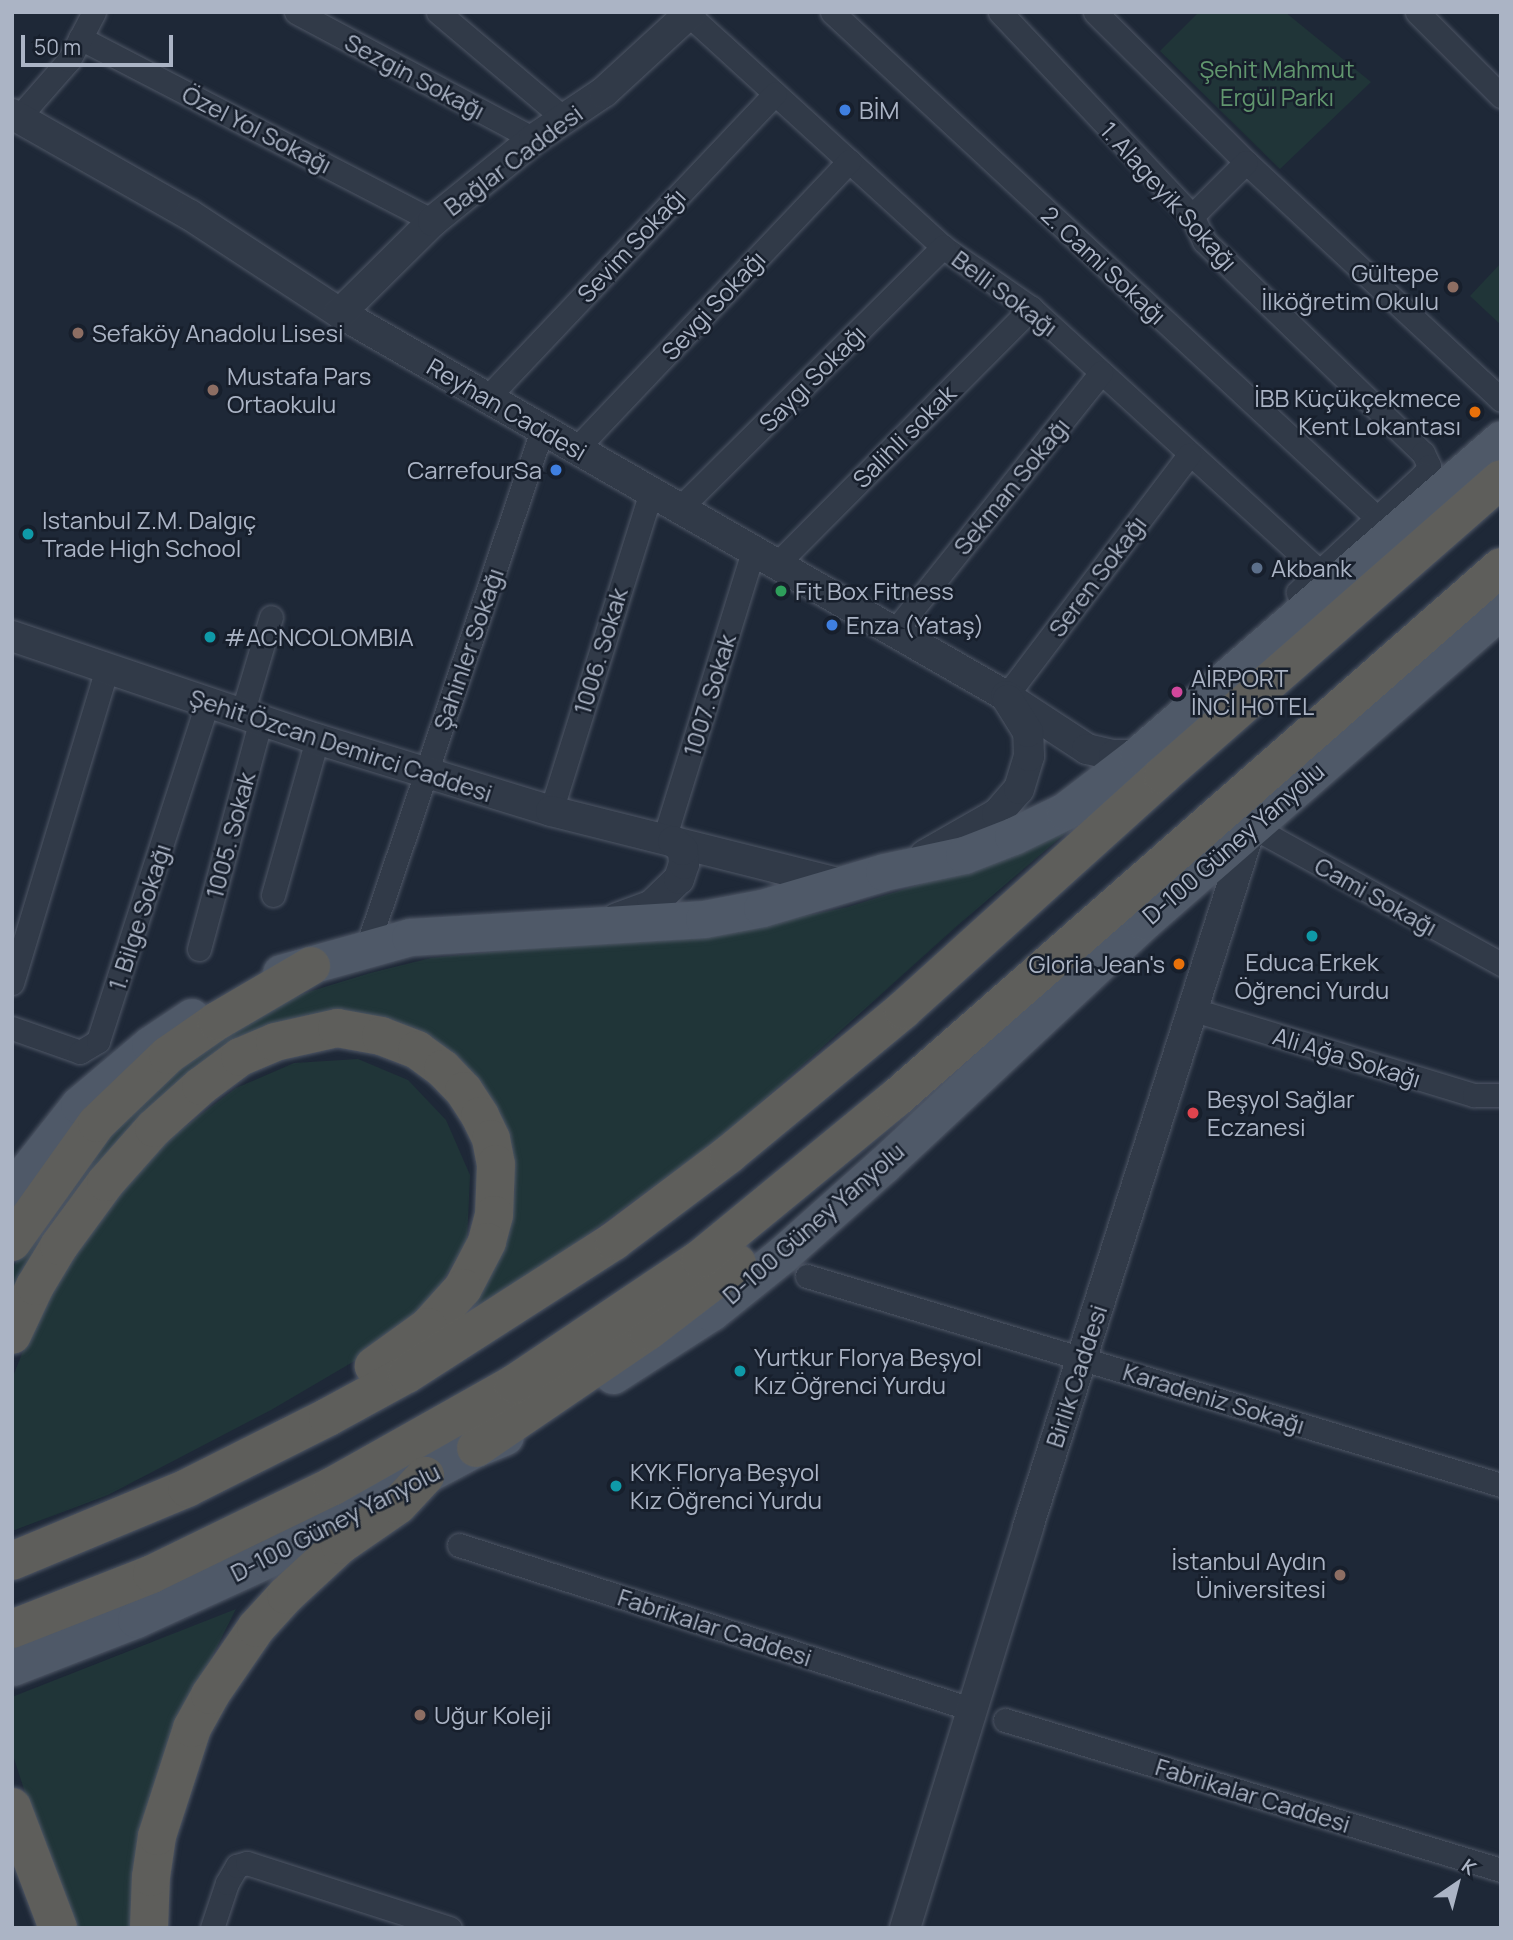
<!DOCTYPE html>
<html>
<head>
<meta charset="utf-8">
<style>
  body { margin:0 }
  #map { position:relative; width:1513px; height:1940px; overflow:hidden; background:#1e2837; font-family:Manrope,sans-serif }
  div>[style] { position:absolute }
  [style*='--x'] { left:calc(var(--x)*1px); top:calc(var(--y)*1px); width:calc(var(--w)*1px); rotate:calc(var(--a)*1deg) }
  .green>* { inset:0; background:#203538 }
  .roads { filter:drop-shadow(0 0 2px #4f5766) drop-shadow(0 0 2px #4f5766) }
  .minor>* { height:23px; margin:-11.5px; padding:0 11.5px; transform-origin:11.5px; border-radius:11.5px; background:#313a48 }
  .tertiary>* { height:30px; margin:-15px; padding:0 15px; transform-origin:15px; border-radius:15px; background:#313a48 }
  .primary>* { height:37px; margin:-18.5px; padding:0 18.5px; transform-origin:18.5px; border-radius:18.5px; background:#4f5968 }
  .trunk>* { height:38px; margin:-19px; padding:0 19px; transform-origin:19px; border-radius:19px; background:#5e5e5b }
  .dots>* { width:19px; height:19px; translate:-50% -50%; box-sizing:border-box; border:4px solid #171f2c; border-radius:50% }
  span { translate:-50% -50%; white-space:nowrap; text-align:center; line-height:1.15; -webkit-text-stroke:5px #171f2c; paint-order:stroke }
  .park-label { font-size:24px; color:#61966e }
  .street-label { font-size:24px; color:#abb4c5 }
  .poi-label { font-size:24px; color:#abb4c5 }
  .left { translate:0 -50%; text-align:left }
  .right { translate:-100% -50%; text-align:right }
  .frame { position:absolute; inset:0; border:14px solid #abb4c5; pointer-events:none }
  .north { position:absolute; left:1422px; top:1849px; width:70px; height:70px; -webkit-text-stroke:5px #171f2c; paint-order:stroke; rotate:35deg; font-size:19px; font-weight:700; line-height:28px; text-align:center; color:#abb4c5 }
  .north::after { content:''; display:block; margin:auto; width:24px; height:32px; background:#abb4c5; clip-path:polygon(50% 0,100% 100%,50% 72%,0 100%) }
  .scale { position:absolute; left:21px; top:35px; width:152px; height:32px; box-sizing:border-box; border:4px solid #abb4c5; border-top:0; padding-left:9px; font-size:21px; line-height:24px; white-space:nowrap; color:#abb4c5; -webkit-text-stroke:5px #171f2c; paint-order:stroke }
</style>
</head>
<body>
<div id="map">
  <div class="green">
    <i style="clip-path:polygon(1199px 12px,1285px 12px,1371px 82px,1280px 169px,1160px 51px)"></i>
    <i style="clip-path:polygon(1501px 263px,1501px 325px,1470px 296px)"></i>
    <i style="clip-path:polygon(1082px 819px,958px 925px,726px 1134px,550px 1262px,472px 1309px,497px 1262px,511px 1219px,515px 1188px,507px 1157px,460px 1067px,278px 1025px,12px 1302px,12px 1269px,62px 1185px,162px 1078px,268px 1008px,305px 993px,370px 973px,431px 958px,766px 924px,848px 907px,943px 877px)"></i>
    <i style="clip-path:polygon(358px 1059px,408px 1080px,446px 1120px,470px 1175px,467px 1241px,432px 1299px,380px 1346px,271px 1410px,108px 1495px,12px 1531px,12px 1379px,40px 1308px,102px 1207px,166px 1141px,236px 1088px,294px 1063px)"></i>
    <i style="clip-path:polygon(236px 1609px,175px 1730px,140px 1928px,75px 1928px,47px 1861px,12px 1752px,12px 1697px)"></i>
  </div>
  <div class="roads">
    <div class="minor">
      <i style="--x:296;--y:12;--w:270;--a:28.1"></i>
      <i style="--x:438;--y:12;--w:167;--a:40.2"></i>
      <i style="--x:832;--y:12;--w:742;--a:42.87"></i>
      <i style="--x:1000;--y:12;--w:280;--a:46.7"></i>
      <i style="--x:1192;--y:216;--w:28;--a:64"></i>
      <i style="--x:1204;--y:241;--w:305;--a:44.1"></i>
      <i style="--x:1423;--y:453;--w:14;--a:65"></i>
      <i style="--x:1429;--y:466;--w:9;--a:122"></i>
      <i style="--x:1424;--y:474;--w:173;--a:136.9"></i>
      <i style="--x:1095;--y:12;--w:213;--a:44.8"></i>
      <i style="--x:1246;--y:162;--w:349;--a:43"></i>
      <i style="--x:1417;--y:12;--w:119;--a:45"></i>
      <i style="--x:689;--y:15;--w:344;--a:42.4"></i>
      <i style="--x:943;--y:247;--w:107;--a:34.7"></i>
      <i style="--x:1031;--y:308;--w:391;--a:42.4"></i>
      <i style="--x:80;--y:38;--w:398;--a:27.4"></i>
      <i style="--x:18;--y:118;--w:77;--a:-48.7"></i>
      <i style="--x:69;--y:60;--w:54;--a:-62.5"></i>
      <i style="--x:1192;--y:216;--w:76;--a:-45"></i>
      <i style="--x:487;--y:398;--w:419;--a:-46.6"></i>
      <i style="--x:576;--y:449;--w:397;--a:-46.5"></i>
      <i style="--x:680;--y:508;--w:371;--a:-44.8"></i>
      <i style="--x:777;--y:564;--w:361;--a:-45.2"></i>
      <i style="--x:894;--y:632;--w:332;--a:-51.4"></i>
      <i style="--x:1006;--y:696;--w:303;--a:-52.8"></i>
      <i style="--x:242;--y:714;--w:101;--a:-73.4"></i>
      <i style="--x:551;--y:811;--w:334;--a:-72.6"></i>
      <i style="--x:1251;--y:826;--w:286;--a:28.9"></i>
      <i style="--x:664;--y:839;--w:301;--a:-72.8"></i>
      <i style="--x:273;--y:895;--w:162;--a:-74.2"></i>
      <i style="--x:367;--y:947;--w:546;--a:-71.3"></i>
      <i style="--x:199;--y:949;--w:237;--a:-74.9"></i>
      <i style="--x:12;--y:983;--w:329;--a:-73.2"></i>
      <i style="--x:1194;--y:1010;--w:293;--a:16.9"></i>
      <i style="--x:1474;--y:1095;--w:27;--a:0"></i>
      <i style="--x:12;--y:1028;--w:72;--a:19.4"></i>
      <i style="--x:80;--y:1052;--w:21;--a:-31"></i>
      <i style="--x:98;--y:1041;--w:355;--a:-72.1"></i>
      <i style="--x:807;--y:1276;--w:725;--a:16.76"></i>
      <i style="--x:459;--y:1545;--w:538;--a:17.76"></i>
      <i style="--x:1005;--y:1720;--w:518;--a:16.83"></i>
      <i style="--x:212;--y:1928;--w:47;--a:-71.6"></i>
      <i style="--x:227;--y:1883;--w:20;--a:-60"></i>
      <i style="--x:237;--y:1866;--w:10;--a:-17"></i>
      <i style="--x:247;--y:1863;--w:213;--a:17.8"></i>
    </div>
    <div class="tertiary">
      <i style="--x:12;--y:114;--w:205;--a:29.6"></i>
      <i style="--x:190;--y:215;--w:179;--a:33.2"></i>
      <i style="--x:340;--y:313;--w:768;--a:29.9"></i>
      <i style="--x:1006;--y:696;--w:97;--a:33.2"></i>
      <i style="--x:1087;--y:749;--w:28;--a:13"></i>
      <i style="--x:1114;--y:755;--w:24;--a:0"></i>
      <i style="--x:340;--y:313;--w:131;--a:-44.7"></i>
      <i style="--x:433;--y:221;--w:130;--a:-39.1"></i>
      <i style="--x:534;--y:139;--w:84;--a:-33.9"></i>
      <i style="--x:604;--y:92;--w:118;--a:-42.6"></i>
      <i style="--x:12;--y:636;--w:322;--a:18.7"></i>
      <i style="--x:317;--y:739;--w:245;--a:17.1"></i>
      <i style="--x:551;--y:811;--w:300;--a:14.1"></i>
      <i style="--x:925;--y:855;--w:83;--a:-29.7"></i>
      <i style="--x:997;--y:814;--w:33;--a:-49"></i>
      <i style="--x:1019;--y:789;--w:34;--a:-73"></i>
      <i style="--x:1029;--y:756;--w:24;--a:-92"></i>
      <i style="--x:1028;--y:732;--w:38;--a:-122"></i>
      <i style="--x:617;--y:918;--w:37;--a:-20"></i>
      <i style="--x:652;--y:905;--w:37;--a:-44"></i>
      <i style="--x:679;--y:879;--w:16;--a:-72"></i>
      <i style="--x:684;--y:864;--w:14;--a:-94"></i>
      <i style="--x:683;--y:850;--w:13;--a:-138"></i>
      <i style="--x:905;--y:1928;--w:419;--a:-72.9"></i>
      <i style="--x:1028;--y:1527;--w:736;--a:-72.35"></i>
    </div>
    <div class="primary">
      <i style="--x:281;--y:973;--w:134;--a:-15.6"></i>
      <i style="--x:410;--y:937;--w:295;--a:-3.5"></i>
      <i style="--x:704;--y:919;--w:59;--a:-10.7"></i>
      <i style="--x:762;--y:908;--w:127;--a:-16.4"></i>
      <i style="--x:884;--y:872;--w:82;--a:-12"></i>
      <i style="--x:964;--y:855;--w:53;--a:-21.2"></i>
      <i style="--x:1013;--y:836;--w:58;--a:-25.7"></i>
      <i style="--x:1065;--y:811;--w:92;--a:-37.5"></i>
      <i style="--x:1138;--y:755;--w:481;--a:-41"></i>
      <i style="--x:12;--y:1190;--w:108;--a:-51.8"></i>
      <i style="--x:79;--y:1105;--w:93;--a:-40.2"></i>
      <i style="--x:150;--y:1045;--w:50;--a:-33.7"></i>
      <i style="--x:613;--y:1375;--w:117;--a:-32.7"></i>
      <i style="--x:711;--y:1312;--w:91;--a:-38.8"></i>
      <i style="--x:782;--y:1255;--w:135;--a:-41.7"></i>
      <i style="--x:883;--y:1165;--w:357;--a:-43.1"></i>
      <i style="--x:1144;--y:921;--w:473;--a:-41.1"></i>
      <i style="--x:12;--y:1667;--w:133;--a:-21.2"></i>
      <i style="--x:136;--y:1619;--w:144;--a:-24.6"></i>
      <i style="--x:267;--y:1559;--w:237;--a:-28"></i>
      <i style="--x:476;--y:1448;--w:31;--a:-22"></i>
    </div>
    <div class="trunk">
      <i style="--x:12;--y:1242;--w:146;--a:-54.5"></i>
      <i style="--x:97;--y:1123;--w:98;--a:-43.8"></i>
      <i style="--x:168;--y:1055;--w:60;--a:-34.8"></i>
      <i style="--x:217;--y:1021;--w:109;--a:-30.3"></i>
      <i style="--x:12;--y:1335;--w:54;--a:-64.9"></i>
      <i style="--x:35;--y:1286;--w:47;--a:-59"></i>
      <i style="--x:59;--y:1246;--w:79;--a:-53.7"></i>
      <i style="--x:106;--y:1182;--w:72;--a:-48.4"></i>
      <i style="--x:154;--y:1128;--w:63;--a:-41.8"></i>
      <i style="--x:201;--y:1086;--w:49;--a:-36.6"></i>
      <i style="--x:240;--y:1057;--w:38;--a:-23"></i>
      <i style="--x:275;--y:1042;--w:64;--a:-12.7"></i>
      <i style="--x:337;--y:1028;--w:45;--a:10.3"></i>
      <i style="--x:381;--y:1036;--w:39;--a:21"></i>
      <i style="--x:417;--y:1050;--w:32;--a:36"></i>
      <i style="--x:443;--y:1069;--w:30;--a:46"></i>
      <i style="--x:464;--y:1091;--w:30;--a:57"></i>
      <i style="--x:480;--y:1116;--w:25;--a:64"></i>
      <i style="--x:491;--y:1139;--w:25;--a:79"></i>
      <i style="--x:496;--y:1164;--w:51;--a:92.2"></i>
      <i style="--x:494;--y:1215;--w:28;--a:105"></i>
      <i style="--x:487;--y:1242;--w:52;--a:117.6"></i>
      <i style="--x:463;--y:1288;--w:52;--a:131.9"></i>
      <i style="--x:428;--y:1327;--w:67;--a:144.2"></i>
      <i style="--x:476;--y:1448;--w:208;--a:-34.2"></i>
      <i style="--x:648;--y:1331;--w:112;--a:-37.4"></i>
      <i style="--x:12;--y:1561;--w:190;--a:-22.6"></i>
      <i style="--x:187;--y:1488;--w:158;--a:-26.7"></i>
      <i style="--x:328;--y:1417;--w:90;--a:-28.6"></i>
      <i style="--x:407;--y:1374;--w:246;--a:-32.7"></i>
      <i style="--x:614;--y:1241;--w:143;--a:-37"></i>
      <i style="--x:728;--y:1155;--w:227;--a:-39.6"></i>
      <i style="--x:903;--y:1010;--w:350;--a:-42.1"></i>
      <i style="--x:1163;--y:775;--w:449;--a:-41.2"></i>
      <i style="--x:12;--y:1629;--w:150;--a:-21.4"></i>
      <i style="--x:152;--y:1574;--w:201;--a:-25.9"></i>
      <i style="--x:333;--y:1486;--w:208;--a:-29.4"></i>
      <i style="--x:514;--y:1384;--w:224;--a:-33.9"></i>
      <i style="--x:700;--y:1259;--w:252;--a:-39.4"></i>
      <i style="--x:895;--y:1099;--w:806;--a:-41.28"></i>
      <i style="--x:12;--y:1807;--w:129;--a:69.2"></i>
      <i style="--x:149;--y:1928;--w:51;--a:-87.8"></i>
      <i style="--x:151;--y:1877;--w:41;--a:-81.7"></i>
      <i style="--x:157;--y:1836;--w:114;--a:-72"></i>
      <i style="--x:192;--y:1728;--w:38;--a:-61"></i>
      <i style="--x:210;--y:1695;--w:81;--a:-55.5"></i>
      <i style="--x:256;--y:1628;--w:45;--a:-47.7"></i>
      <i style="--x:286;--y:1595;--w:74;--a:-42.8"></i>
      <i style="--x:340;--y:1545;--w:70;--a:-34.6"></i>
      <i style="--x:398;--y:1505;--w:40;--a:-47"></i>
    </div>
  </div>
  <div class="dots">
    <i style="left:845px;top:110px;background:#3f7fe0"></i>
    <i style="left:1453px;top:287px;background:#8d6e63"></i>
    <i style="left:78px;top:333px;background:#8d6e63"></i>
    <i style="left:213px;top:390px;background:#8d6e63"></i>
    <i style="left:1475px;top:412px;background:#e8710a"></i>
    <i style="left:556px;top:470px;background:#3f7fe0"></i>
    <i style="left:28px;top:534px;background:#0f9aa8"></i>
    <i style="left:1257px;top:568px;background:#5c6f8a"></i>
    <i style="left:781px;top:591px;background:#2e9e5b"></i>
    <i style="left:832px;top:625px;background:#3f7fe0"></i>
    <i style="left:210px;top:637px;background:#0f9aa8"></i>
    <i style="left:1177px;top:692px;background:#d1479c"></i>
    <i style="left:1312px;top:936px;background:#0f9aa8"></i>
    <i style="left:1179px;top:964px;background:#e8710a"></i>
    <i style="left:1193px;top:1113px;background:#e0444e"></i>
    <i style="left:740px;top:1371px;background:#0f9aa8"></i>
    <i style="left:616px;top:1486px;background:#0f9aa8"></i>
    <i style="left:1340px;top:1575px;background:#8d6e63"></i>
    <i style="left:420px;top:1715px;background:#8d6e63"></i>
  </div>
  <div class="park-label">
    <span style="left:1277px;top:83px">Şehit Mahmut<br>Ergül Parkı</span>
  </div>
  <div class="street-label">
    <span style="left:415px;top:76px;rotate:28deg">Sezgin Sokağı</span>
    <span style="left:257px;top:129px;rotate:27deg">Özel Yol Sokağı</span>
    <span style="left:513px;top:160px;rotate:-37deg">Bağlar Caddesi</span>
    <span style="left:1169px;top:196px;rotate:48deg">1. Alageyik Sokağı</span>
    <span style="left:631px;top:245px;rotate:-47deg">Sevim Sokağı</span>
    <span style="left:1104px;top:265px;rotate:43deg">2. Cami Sokağı</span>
    <span style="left:1005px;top:293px;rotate:37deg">Belli Sokağı</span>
    <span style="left:713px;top:305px;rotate:-47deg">Sevgi Sokağı</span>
    <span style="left:812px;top:378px;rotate:-45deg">Saygı Sokağı</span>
    <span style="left:507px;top:409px;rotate:30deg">Reyhan Caddesi</span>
    <span style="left:904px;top:436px;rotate:-45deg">Salihli sokak</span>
    <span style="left:1011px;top:486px;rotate:-51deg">Sekman Sokağı</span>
    <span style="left:1097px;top:576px;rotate:-53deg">Seren Sokağı</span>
    <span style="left:468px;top:649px;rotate:-71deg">Şahinler Sokağı</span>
    <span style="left:600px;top:651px;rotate:-73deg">1006. Sokak</span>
    <span style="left:709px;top:695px;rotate:-73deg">1007. Sokak</span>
    <span style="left:341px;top:745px;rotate:18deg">Şehit Özcan Demirci Caddesi</span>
    <span style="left:230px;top:835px;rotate:-75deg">1005. Sokak</span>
    <span style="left:1233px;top:843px;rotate:-41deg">D-100 Güney Yanyolu</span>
    <span style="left:1376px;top:896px;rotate:29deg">Cami Sokağı</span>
    <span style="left:139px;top:917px;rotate:-72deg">1. Bilge Sokağı</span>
    <span style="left:1347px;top:1057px;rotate:17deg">Ali Ağa Sokağı</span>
    <span style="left:813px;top:1223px;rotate:-41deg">D-100 Güney Yanyolu</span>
    <span style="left:1076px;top:1376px;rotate:-72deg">Birlik Caddesi</span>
    <span style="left:1214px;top:1398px;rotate:17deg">Karadeniz Sokağı</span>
    <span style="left:335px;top:1522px;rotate:-27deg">D-100 Güney Yanyolu</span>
    <span style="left:715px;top:1627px;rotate:18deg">Fabrikalar Caddesi</span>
    <span style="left:1253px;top:1795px;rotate:17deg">Fabrikalar Caddesi</span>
  </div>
  <div class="poi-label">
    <span class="left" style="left:859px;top:110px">BİM</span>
    <span class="right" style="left:1439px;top:287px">Gültepe<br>İlköğretim Okulu</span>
    <span class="left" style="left:92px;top:333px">Sefaköy Anadolu Lisesi</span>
    <span class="left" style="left:227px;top:390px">Mustafa Pars<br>Ortaokulu</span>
    <span class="right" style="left:1461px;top:412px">İBB Küçükçekmece<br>Kent Lokantası</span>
    <span class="right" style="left:542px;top:470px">CarrefourSa</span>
    <span class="left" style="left:42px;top:534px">Istanbul Z.M. Dalgıç<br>Trade High School</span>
    <span class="left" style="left:1271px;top:568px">Akbank</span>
    <span class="left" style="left:795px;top:591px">Fit Box Fitness</span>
    <span class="left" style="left:846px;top:625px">Enza (Yataş)</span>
    <span class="left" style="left:224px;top:637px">#ACNCOLOMBIA</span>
    <span class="left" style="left:1191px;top:692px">AİRPORT<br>İNCİ HOTEL</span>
    <span style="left:1312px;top:976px">Educa Erkek<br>Öğrenci Yurdu</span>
    <span class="right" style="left:1165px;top:964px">Gloria Jean's</span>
    <span class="left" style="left:1207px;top:1113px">Beşyol Sağlar<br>Eczanesi</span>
    <span class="left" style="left:754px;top:1371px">Yurtkur Florya Beşyol<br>Kız Öğrenci Yurdu</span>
    <span class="left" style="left:630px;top:1486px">KYK Florya Beşyol<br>Kız Öğrenci Yurdu</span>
    <span class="right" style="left:1326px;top:1575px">İstanbul Aydın<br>Üniversitesi</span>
    <span class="left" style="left:434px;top:1715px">Uğur Koleji</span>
  </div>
  <div class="frame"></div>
  <div class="north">K</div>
  <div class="scale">50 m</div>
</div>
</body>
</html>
